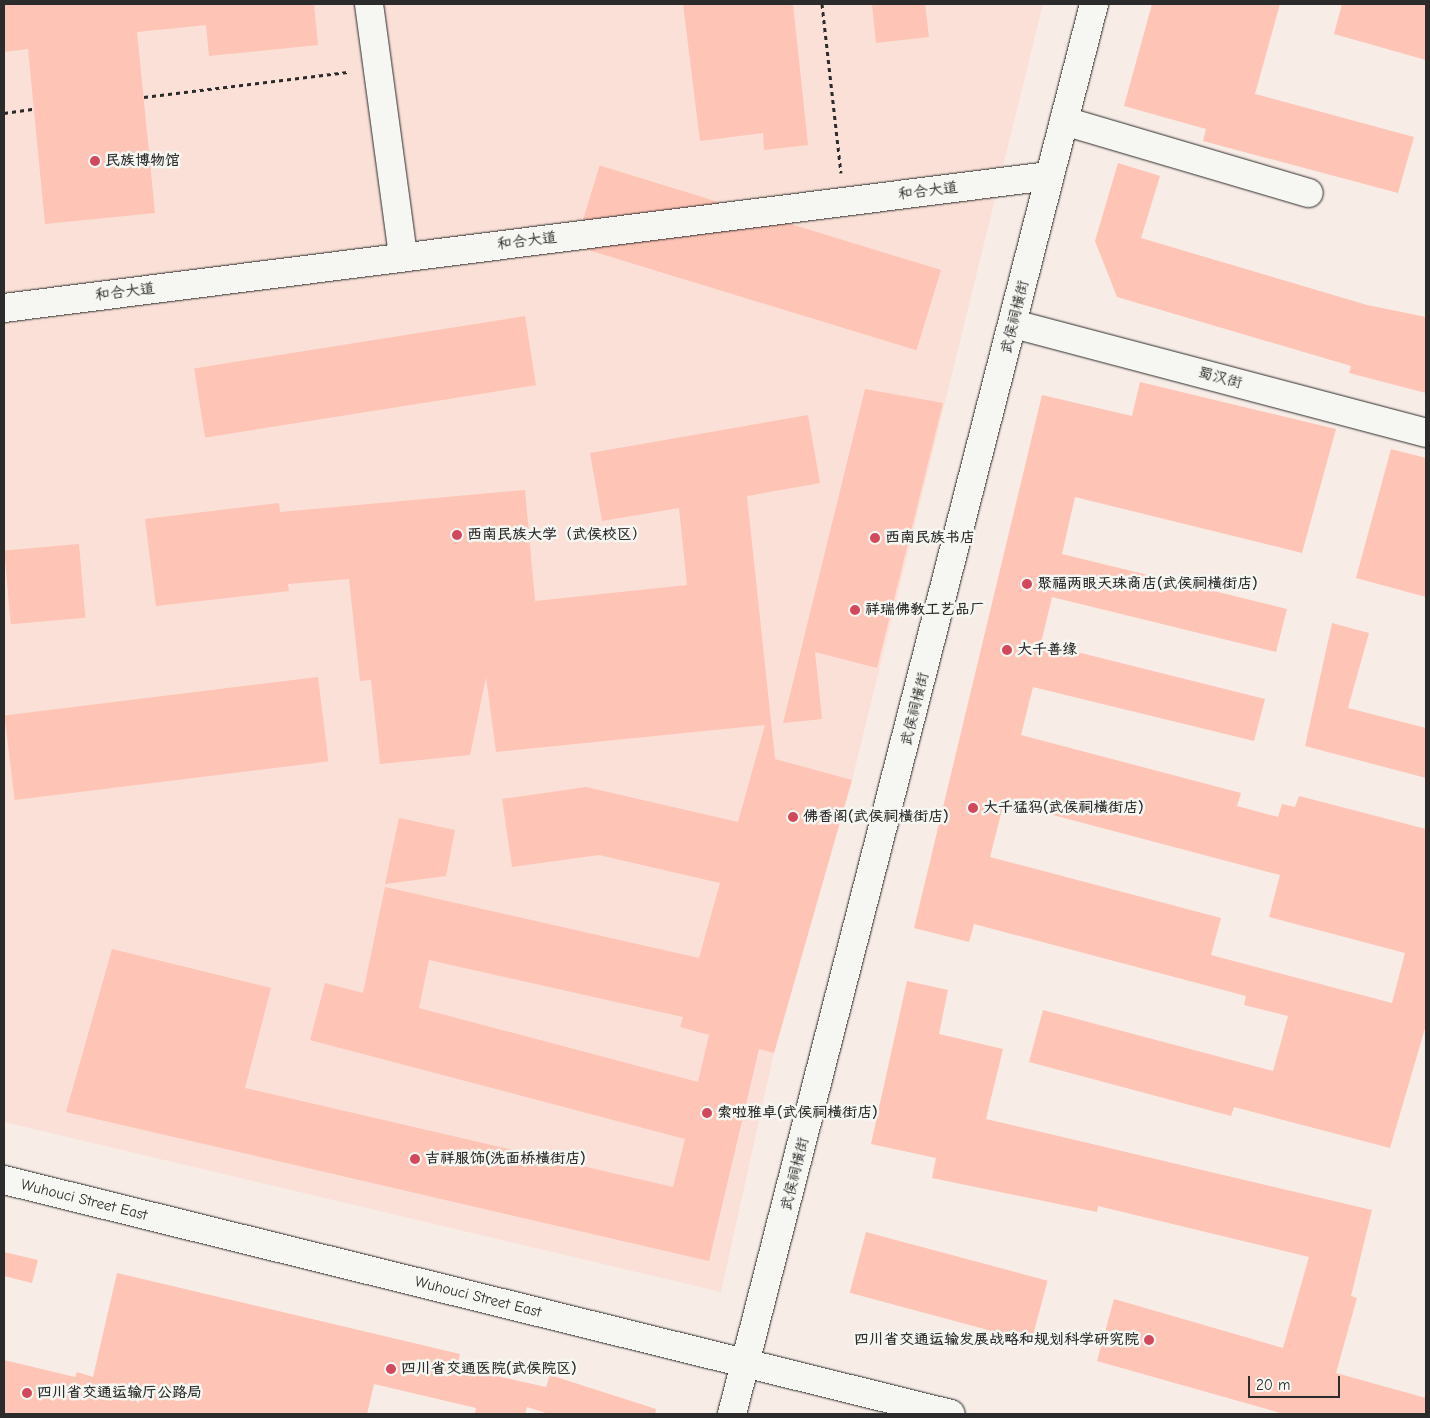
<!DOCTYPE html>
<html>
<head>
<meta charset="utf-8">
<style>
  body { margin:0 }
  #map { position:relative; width:1430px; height:1418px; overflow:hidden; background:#f8ece6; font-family:"Comic Neue","LXGW WenKai TC",sans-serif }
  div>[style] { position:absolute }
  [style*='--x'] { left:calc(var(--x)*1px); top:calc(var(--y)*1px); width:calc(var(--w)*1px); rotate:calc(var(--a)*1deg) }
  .built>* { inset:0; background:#fae0d7 }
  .building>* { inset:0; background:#fec4b5; transform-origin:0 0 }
  .path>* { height:3px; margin-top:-1.5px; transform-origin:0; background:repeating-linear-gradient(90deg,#2b2b2b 0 4px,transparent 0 8px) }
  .roads { filter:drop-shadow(0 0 1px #2b2b2b) drop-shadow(0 0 1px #2b2b2b) }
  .minor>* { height:28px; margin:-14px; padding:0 14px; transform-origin:14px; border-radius:14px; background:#f6f6f2 }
  .tertiary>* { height:28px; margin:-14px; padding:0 14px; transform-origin:14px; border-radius:14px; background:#f6f6f2 }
  .dots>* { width:14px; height:14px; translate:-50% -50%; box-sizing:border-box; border:2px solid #f6f6f2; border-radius:50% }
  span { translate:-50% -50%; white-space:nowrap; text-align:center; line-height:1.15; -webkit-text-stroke:5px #f6f6f2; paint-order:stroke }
  .poi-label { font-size:15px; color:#2b2b2b; font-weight:700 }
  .left { translate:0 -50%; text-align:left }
  .right { translate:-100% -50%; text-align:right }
  .street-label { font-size:15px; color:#2b2b2b }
  .frame { position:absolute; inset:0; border:5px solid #2b2b2b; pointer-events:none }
  .scale { position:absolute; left:1248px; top:1376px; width:92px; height:22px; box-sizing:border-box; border:2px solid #2b2b2b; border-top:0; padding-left:6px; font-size:15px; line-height:18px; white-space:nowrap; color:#2b2b2b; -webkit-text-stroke:4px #f6f6f2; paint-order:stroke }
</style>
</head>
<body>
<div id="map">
  <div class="built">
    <i style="clip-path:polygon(4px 4px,1043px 4px,852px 780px,774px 1053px,721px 1292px,4px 1122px)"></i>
  </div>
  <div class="building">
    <i style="clip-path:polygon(4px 4px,314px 4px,318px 45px,209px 56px,206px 25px,137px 32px,155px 213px,45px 224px,28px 49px,4px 52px)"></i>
    <i style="clip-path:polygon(683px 4px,793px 4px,808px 145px,764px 150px,763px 133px,700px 141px)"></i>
    <i style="clip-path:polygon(872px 4px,925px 4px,929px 37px,876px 43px)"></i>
    <i style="clip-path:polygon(1152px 4px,1280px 4px,1255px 94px,1414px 137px,1398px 193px,1203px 141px,1206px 129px,1124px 106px)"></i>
    <i style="clip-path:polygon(1342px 4px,1426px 4px,1426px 60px,1334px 34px)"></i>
    <i style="clip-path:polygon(1118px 163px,1160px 176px,1141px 238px,1367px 305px,1426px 317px,1426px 393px,1349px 373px,1351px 366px,1117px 297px,1095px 241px)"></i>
    <i style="left:941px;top:270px;width:84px;height:357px;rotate:107deg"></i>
    <i style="left:525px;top:316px;width:70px;height:335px;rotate:81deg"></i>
    <i style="clip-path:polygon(evenodd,1140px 382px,1336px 429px,1302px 553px,1075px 497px,1062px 554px,1287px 609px,1276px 652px,1052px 597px,1041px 643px,1265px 699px,1254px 741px,1033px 687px,1021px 735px,1241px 793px,1237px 806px,1278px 817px,1282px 804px,1295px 807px,1299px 796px,1426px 829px,1426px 1025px,1390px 1148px,1234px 1107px,1231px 1116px,1029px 1062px,1043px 1010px,1273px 1071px,1288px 1016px,1244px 1005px,1246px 996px,974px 924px,969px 942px,914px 928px,1042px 395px,1132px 416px,1140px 382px,1004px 802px,1280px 875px,1269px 917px,1405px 953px,1392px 1003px,1211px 955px,1221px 918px,990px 857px,1004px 802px)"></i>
    <i style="clip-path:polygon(865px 389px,943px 403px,877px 668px,815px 652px,822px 719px,783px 723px)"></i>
    <i style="clip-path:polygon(evenodd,808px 415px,820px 483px,747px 496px,775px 759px,852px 780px,774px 1053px,759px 1049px,709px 1261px,66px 1112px,112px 949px,271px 988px,245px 1088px,673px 1187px,685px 1139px,310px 1040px,325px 983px,363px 993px,385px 887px,699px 958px,720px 883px,599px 855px,512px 867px,502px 799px,586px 787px,738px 822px,765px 725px,496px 752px,486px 677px,470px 755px,380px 764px,371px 680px,360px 681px,349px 579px,288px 584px,289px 591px,156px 606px,145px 519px,279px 503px,280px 512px,525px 490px,535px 601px,687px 585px,679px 508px,602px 521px,590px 453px,808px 415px,429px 960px,683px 1017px,680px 1027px,709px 1035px,698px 1082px,419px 1008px,429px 960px)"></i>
    <i style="clip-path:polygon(1391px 449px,1426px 458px,1426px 597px,1356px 578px)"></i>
    <i style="left:79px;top:544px;width:74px;height:75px;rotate:85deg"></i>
    <i style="clip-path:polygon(1332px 623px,1369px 633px,1348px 708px,1426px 728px,1426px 778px,1305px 746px)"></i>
    <i style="left:318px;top:677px;width:85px;height:316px;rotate:83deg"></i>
    <i style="clip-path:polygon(399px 818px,455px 830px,446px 876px,385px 884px)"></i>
    <i style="clip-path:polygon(907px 981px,948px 990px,939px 1034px,1003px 1049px,986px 1119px,1372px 1210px,1351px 1296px,1357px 1298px,1336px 1373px,1426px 1398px,1426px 1414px,1284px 1414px,1097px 1361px,1114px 1299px,1283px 1348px,1309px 1257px,1098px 1206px,1097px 1212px,932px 1178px,936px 1158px,871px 1144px)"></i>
    <i style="left:866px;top:1232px;width:188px;height:63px;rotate:15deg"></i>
    <i style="clip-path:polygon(4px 1252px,38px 1260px,32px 1283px,4px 1276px)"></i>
    <i style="clip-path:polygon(117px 1273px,460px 1354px,457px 1367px,546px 1387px,550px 1375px,656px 1409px,655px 1414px,549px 1414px,527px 1407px,525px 1414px,475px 1414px,476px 1408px,374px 1384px,367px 1414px,4px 1414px,4px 1360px,75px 1377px,77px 1372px,93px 1377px)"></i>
  </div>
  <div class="path">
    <i style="--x:822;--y:4;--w:170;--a:83.6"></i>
    <i style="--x:144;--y:97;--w:205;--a:-7"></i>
    <i style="--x:4;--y:113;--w:30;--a:-8"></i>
  </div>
  <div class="roads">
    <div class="minor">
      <i style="--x:369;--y:4;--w:255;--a:82.3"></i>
      <i style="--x:1064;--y:121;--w:255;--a:16.4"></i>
      <i style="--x:4;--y:308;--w:1053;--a:-7.2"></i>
      <i style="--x:1014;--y:324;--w:426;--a:14.8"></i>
      <i style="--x:732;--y:1414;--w:1456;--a:-75.6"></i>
    </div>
    <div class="tertiary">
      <i style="--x:4;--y:1180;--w:975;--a:13.88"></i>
    </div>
  </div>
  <div class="dots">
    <i style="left:95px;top:161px;background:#d1495b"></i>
    <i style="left:457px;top:535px;background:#d1495b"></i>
    <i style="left:875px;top:538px;background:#d1495b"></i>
    <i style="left:1027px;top:584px;background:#d1495b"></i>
    <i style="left:855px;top:610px;background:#d1495b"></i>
    <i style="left:1007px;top:650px;background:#d1495b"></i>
    <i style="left:973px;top:808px;background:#d1495b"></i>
    <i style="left:793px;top:817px;background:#d1495b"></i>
    <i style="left:707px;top:1113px;background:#d1495b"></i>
    <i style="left:415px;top:1159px;background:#d1495b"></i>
    <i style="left:1149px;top:1340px;background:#d1495b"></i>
    <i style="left:391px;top:1369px;background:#d1495b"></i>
    <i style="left:27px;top:1393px;background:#d1495b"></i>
  </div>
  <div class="poi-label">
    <span class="left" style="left:105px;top:161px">民族博物馆</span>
    <span class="left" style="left:467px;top:535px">西南民族大学（武侯校区）</span>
    <span class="left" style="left:885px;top:538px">西南民族书店</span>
    <span class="left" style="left:1037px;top:584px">聚福两眼天珠商店(武侯祠横街店)</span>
    <span class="left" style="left:865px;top:610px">祥瑞佛教工艺品厂</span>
    <span class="left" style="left:1017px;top:650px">大千善缘</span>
    <span class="left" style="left:983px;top:808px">大千猛犸(武侯祠横街店)</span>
    <span class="left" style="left:803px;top:817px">佛香阁(武侯祠横街店)</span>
    <span class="left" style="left:717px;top:1113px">索啦雅卓(武侯祠横街店)</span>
    <span class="left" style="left:425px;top:1159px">吉祥服饰(洗面桥横街店)</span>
    <span class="right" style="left:1139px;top:1340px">四川省交通运输发展战略和规划科学研究院</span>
    <span class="left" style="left:401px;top:1369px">四川省交通医院(武侯院区)</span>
    <span class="left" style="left:37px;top:1393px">四川省交通运输厅公路局</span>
  </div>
  <div class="street-label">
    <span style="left:928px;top:191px;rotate:-7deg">和合大道</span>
    <span style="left:527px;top:241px;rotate:-7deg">和合大道</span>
    <span style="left:125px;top:292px;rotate:-7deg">和合大道</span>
    <span style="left:1015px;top:317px;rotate:-76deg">武侯祠横街</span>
    <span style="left:1220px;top:378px;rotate:15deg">蜀汉街</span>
    <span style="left:915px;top:709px;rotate:-76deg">武侯祠横街</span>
    <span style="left:795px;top:1174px;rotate:-76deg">武侯祠横街</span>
    <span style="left:84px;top:1200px;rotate:14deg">Wuhouci Street East</span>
    <span style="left:478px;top:1297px;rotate:14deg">Wuhouci Street East</span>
  </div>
  <div class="frame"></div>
  <div class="scale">20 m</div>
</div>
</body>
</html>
